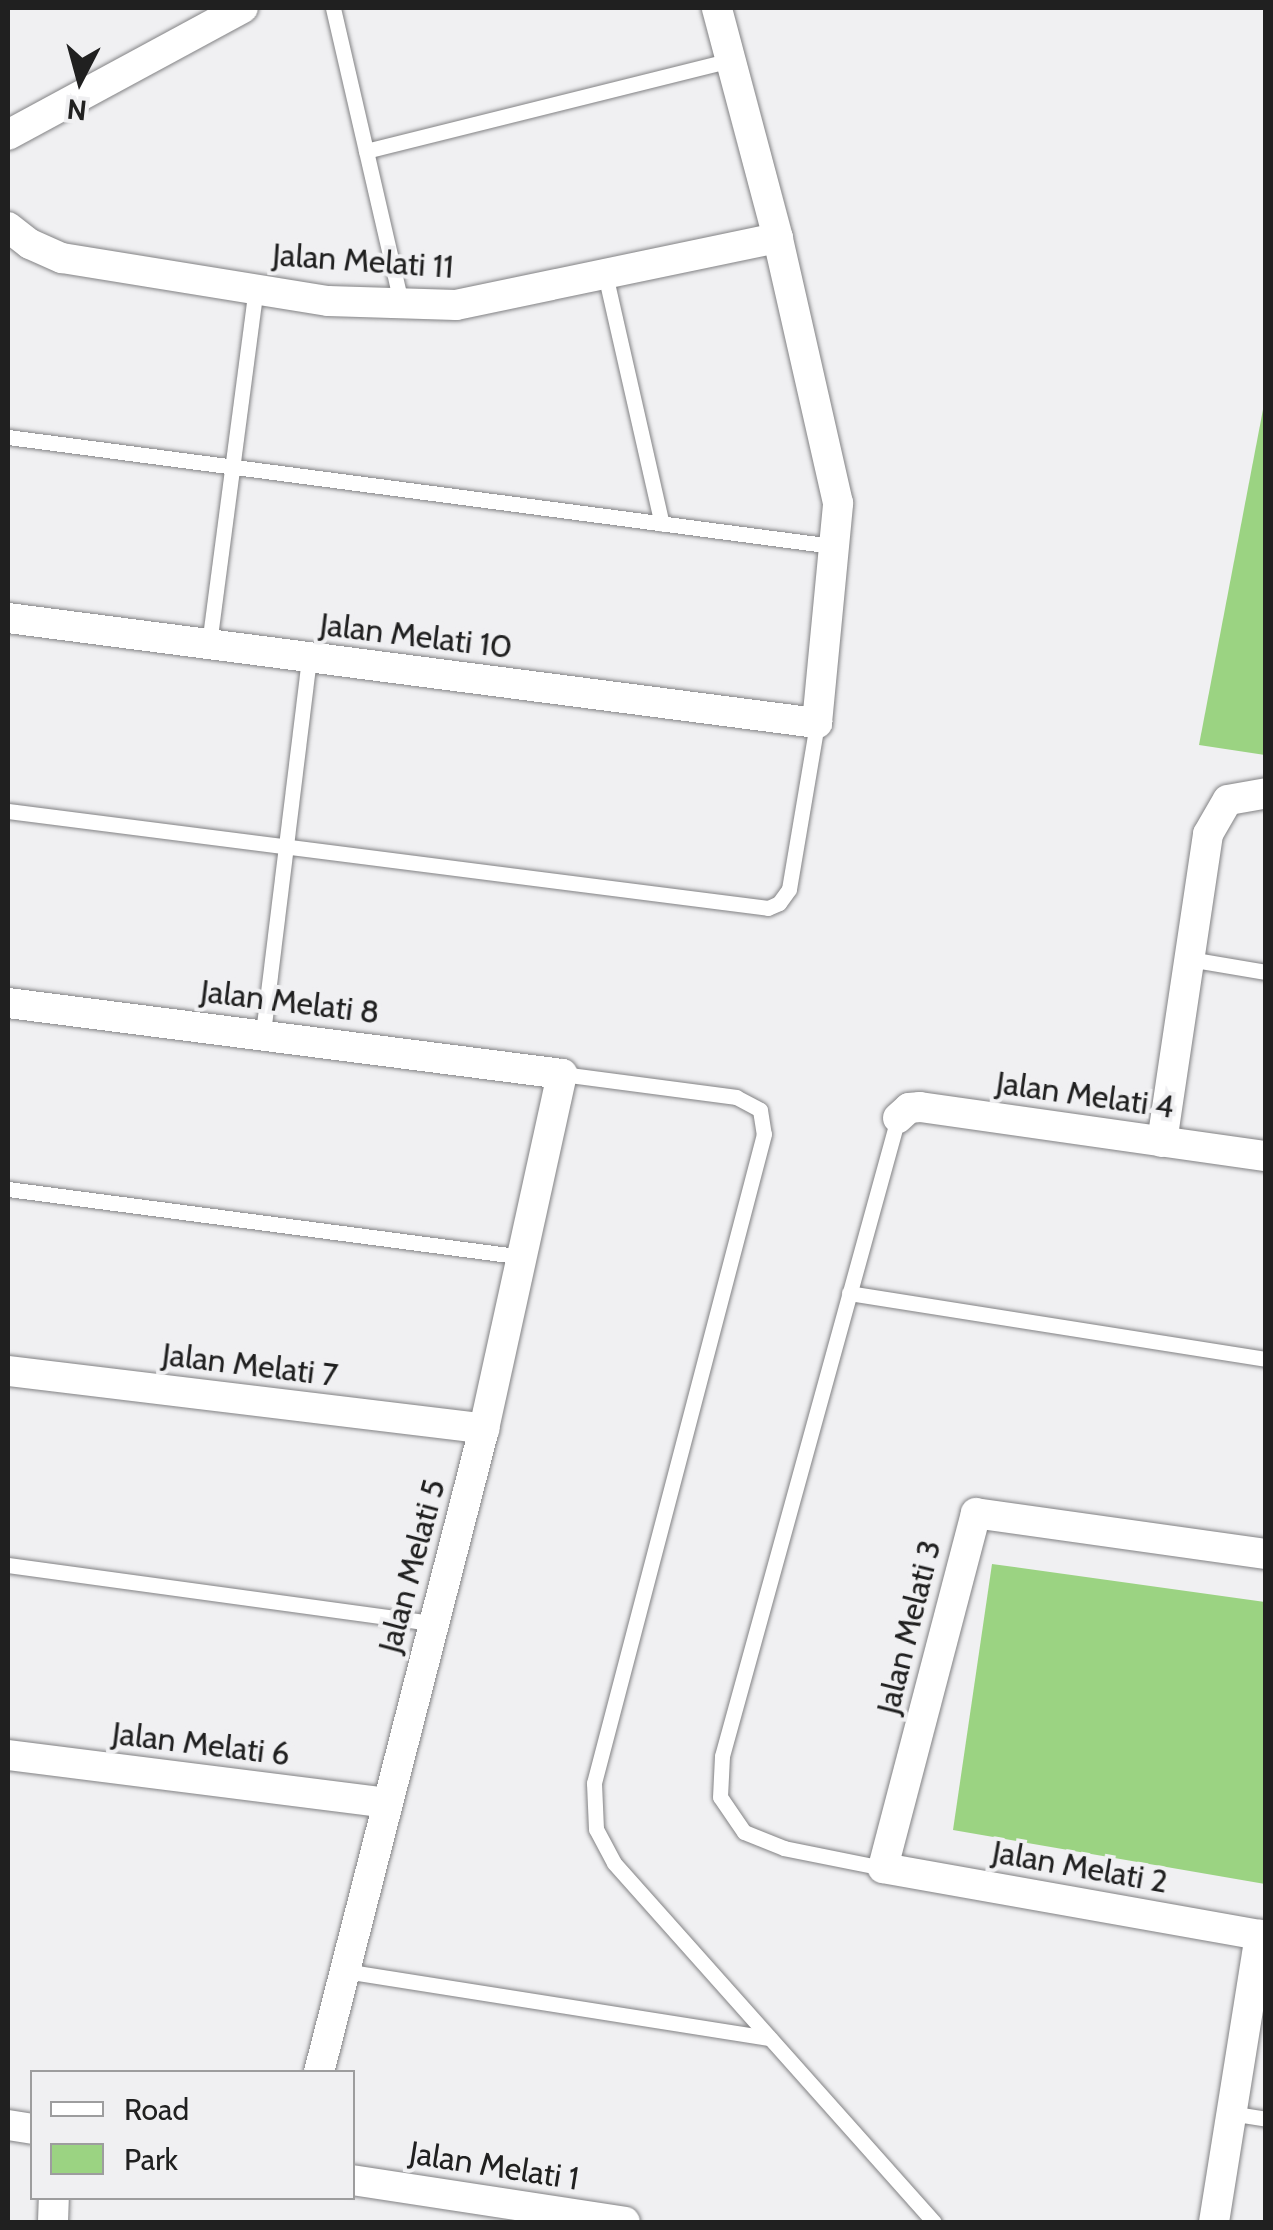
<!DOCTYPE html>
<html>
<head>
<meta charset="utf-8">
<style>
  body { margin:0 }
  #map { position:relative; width:1273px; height:2230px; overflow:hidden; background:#f0f0f2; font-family:Cabin,sans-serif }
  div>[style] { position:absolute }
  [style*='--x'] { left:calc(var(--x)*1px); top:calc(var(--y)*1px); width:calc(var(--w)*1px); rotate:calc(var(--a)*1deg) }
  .green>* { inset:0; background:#9bd382 }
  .roads { filter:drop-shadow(0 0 2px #828284) drop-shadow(0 0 2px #828284) }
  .service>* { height:15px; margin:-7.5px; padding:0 7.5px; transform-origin:7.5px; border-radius:7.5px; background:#fff }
  .minor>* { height:30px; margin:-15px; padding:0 15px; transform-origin:15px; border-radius:15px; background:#fff }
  span { translate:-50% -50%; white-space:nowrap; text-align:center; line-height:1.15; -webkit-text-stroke:8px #f0f0f2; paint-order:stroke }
  .street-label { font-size:32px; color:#202020 }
  .frame { position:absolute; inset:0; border:10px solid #202020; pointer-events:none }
  .legend { position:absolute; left:30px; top:2070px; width:325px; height:130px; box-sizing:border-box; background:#f0f0f2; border:2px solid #9d9d9e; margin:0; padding:12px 18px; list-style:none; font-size:30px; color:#202020 }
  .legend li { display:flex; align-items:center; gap:20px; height:50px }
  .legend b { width:50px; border:2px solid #9d9d9e }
  .north { position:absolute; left:30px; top:30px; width:100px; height:100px; -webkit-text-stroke:8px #f0f0f2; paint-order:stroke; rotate:186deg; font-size:28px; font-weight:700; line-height:40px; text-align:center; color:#202020 }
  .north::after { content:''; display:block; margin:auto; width:35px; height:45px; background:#202020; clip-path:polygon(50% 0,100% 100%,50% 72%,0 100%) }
</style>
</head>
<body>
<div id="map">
  <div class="green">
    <i style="clip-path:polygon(1265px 399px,1265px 755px,1199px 745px)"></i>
    <i style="clip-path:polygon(992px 1564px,1265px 1602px,1265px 1884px,953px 1830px)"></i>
  </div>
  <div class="roads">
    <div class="service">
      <i style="--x:333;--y:8;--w:303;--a:77"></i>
      <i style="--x:366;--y:151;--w:376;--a:-14"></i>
      <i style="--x:605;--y:274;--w:256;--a:77.2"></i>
      <i style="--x:8;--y:437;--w:832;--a:7.53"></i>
      <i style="--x:209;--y:644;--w:358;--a:-82.5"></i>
      <i style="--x:8;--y:811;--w:766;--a:7.27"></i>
      <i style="--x:768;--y:908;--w:12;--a:-24"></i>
      <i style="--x:779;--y:903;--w:17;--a:-54"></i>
      <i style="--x:789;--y:889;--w:168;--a:-80.4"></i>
      <i style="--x:1189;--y:959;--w:78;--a:9.6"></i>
      <i style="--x:263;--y:1033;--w:378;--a:-83"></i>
      <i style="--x:562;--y:1074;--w:176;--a:7.5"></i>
      <i style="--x:736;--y:1097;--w:27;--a:28"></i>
      <i style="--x:760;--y:1110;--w:24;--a:81"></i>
      <i style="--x:764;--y:1134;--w:671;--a:104.68"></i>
      <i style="--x:594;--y:1783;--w:46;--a:87.5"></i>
      <i style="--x:596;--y:1829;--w:38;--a:62"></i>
      <i style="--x:614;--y:1863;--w:481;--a:48.3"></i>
      <i style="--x:8;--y:1189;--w:520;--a:7.51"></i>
      <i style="--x:849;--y:1293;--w:422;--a:9"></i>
      <i style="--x:8;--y:1565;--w:429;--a:7.8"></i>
      <i style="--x:883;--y:1868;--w:101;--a:-168.6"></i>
      <i style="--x:784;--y:1848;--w:43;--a:-158.2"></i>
      <i style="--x:744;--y:1832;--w:42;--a:-124.4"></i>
      <i style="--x:720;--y:1797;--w:41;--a:-87.2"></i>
      <i style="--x:722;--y:1756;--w:662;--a:-74.58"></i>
      <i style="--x:345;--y:1971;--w:430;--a:9"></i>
      <i style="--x:1230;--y:2113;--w:36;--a:9"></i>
    </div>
    <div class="minor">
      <i style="--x:8;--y:135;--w:267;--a:-28.4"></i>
      <i style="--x:8;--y:227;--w:28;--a:38"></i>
      <i style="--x:30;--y:244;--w:35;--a:24"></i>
      <i style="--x:62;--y:258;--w:269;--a:9.2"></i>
      <i style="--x:328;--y:301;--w:128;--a:1.8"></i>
      <i style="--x:456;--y:305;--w:329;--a:-11.8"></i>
      <i style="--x:8;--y:618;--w:816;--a:7.4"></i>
      <i style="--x:817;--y:723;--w:221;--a:-84.5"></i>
      <i style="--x:838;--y:503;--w:272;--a:-102.8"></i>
      <i style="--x:778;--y:238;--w:238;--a:-104.9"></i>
      <i style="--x:8;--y:1003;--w:559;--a:7.3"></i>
      <i style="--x:562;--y:1074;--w:363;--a:102.4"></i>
      <i style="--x:484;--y:1429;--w:664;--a:104.39"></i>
      <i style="--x:898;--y:1118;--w:15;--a:-42"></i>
      <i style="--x:909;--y:1108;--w:11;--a:-5"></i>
      <i style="--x:920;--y:1107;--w:349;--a:8.1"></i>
      <i style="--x:1162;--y:1142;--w:311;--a:-81.5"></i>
      <i style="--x:1208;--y:834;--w:39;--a:-60"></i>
      <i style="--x:1228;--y:800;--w:39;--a:-10"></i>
      <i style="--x:8;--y:1371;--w:480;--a:6.9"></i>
      <i style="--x:1266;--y:1554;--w:293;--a:-172"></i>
      <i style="--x:976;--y:1513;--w:367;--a:104.7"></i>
      <i style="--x:883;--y:1868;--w:389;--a:10.1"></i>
      <i style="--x:8;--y:1755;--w:381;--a:7.2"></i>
      <i style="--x:8;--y:2125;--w:24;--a:9"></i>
      <i style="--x:352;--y:2180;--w:276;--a:8.7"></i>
      <i style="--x:53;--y:2222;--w:24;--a:-88"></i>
      <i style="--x:1214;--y:2222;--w:291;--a:-80.9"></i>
    </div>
  </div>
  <div class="street-label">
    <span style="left:363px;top:261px;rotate:4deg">Jalan Melati 11</span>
    <span style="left:416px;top:636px;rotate:7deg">Jalan Melati 10</span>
    <span style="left:290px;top:1002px;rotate:7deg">Jalan Melati 8</span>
    <span style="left:1085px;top:1095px;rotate:8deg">Jalan Melati 4</span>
    <span style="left:250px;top:1365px;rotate:7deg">Jalan Melati 7</span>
    <span style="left:412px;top:1566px;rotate:-75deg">Jalan Melati 5</span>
    <span style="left:909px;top:1627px;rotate:-76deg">Jalan Melati 3</span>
    <span style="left:201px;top:1744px;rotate:7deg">Jalan Melati 6</span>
    <span style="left:1080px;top:1867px;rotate:10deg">Jalan Melati 2</span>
    <span style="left:494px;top:2166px;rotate:9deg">Jalan Melati 1</span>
  </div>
  <div class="frame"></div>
  <ul class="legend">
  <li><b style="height:12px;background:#fff"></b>Road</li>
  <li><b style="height:28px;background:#9bd382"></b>Park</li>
  </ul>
  <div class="north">N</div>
</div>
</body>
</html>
